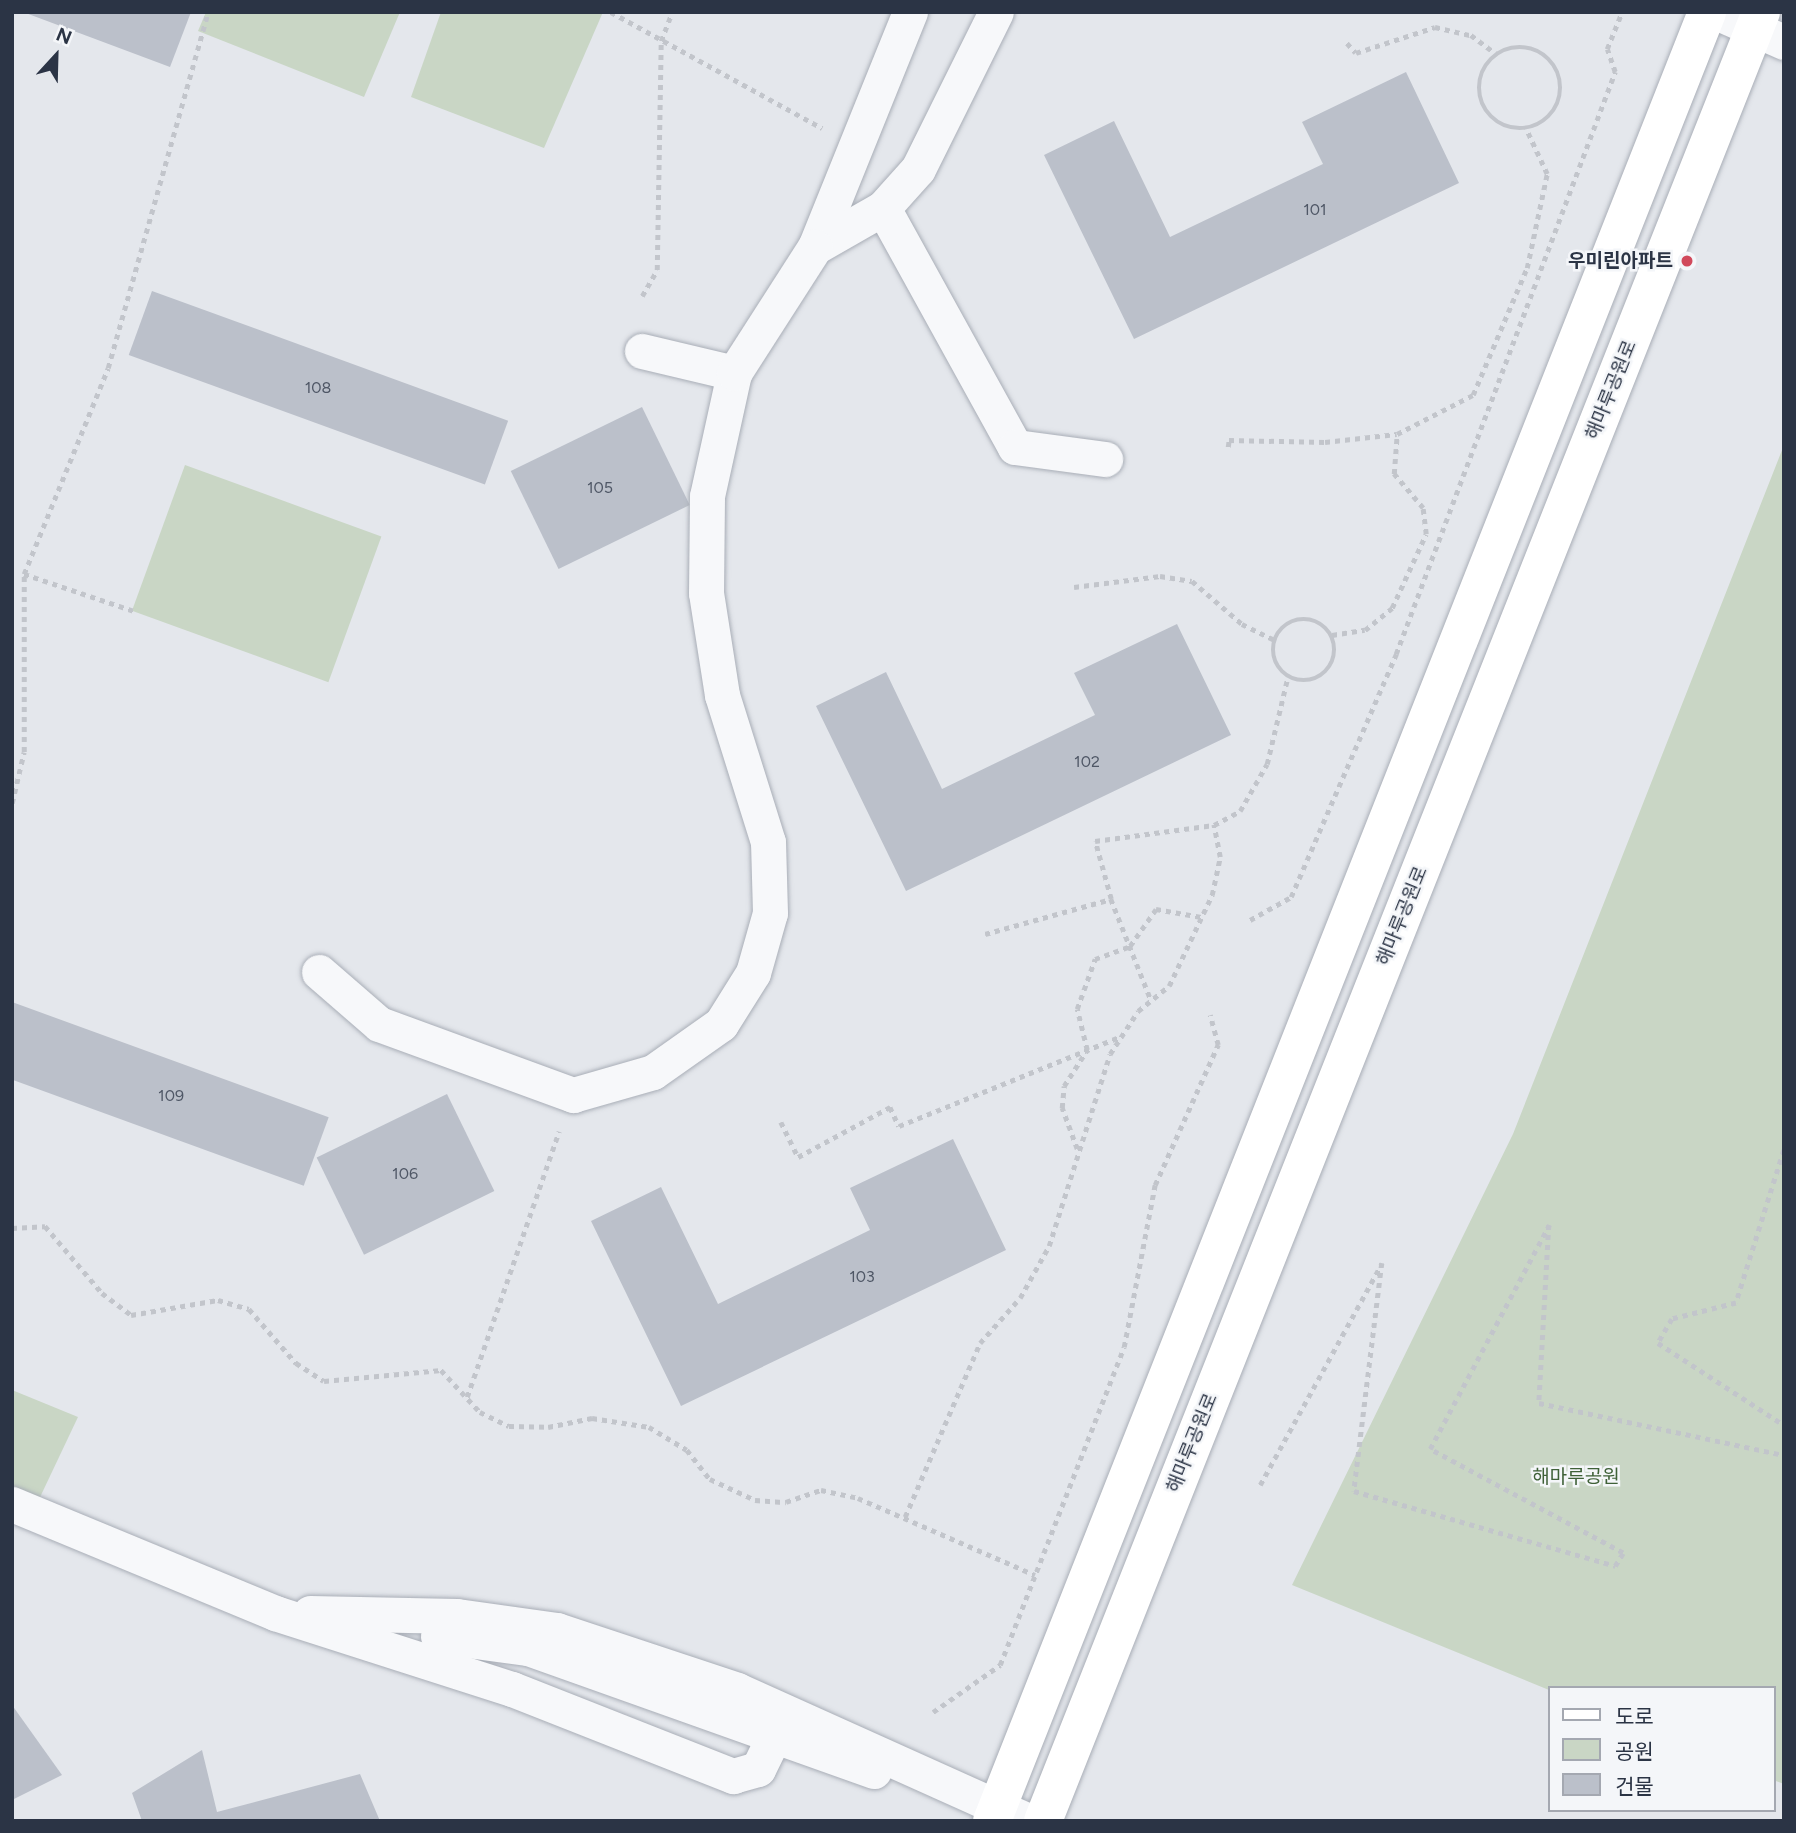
<!DOCTYPE html>
<html>
<head>
<meta charset="utf-8">
<style>
  body { margin:0 }
  #map { position:relative; width:1796px; height:1833px; overflow:hidden; background:#e4e7ec; font-family:Figtree,"Noto Sans KR",sans-serif }
  div>[style] { position:absolute }
  [style*='--x'] { left:calc(var(--x)*1px); top:calc(var(--y)*1px); width:calc(var(--w)*1px); rotate:calc(var(--a)*1deg) }
  .green>* { inset:0; background:#c9d6c5; transform-origin:0 0 }
  .building>* { inset:0; background:#bbc0ca; transform-origin:0 0 }
  .path>* { height:4.5px; margin-top:-2.25px; transform-origin:0; background:repeating-linear-gradient(90deg,#c2c5cb 0 5px,transparent 0 10px) }
  .path>.ring { margin:-2.25px; padding:0; box-sizing:content-box; background:none; border:4.5px solid #c2c5cb; border-radius:50% }
  .roads { filter:drop-shadow(0 0 2px #a9aeb7) drop-shadow(0 0 2px #a9aeb7) }
  .street>* { height:35px; margin:-17.5px; padding:0 17.5px; transform-origin:17.5px; border-radius:17.5px; background:#f7f8fa }
  .secondary>* { height:38px; margin:-19px; padding:0 19px; transform-origin:19px; border-radius:19px; background:#fff }
  .dots>* { width:19px; height:19px; translate:-50% -50%; box-sizing:border-box; border:4px solid #f4f6f9; border-radius:50% }
  span { translate:-50% -50%; white-space:nowrap; text-align:center; line-height:1.15; -webkit-text-stroke:5px #f4f6f9; paint-order:stroke }
  .number-label { font-size:16px; color:#4f5766 }
  .number-label span { -webkit-text-stroke-width:0 }
  .poi-label { font-size:19px; color:#2b3445; font-weight:700 }
  .right { translate:-100% -50%; text-align:right }
  .street-label { font-size:19px; color:#2b3445 }
  .park-label { font-size:19px; color:#3f6138 }
  .frame { position:absolute; inset:0; border:14px solid #2b3445; pointer-events:none }
  .legend { position:absolute; left:1548px; top:1686px; width:228px; height:126px; box-sizing:border-box; background:#f4f6f9; border:2px solid #a4a8b1; margin:0; padding:9px 12px; list-style:none; font-size:21px; color:#2b3445 }
  .legend li { display:flex; align-items:center; gap:14px; height:35px }
  .legend b { width:35px; border:2px solid #a4a8b1 }
  .north { position:absolute; left:21px; top:21px; width:70px; height:70px; -webkit-text-stroke:5px #f4f6f9; paint-order:stroke; rotate:22deg; font-size:19px; font-weight:700; line-height:28px; text-align:center; color:#2b3445 }
  .north::after { content:''; display:block; margin:auto; width:24px; height:32px; background:#2b3445; clip-path:polygon(50% 0,100% 100%,50% 72%,0 100%) }
</style>
</head>
<body>
<div id="map">
  <div class="green">
    <i style="clip-path:polygon(206px 12px,400px 12px,364px 97px,198px 31px)"></i>
    <i style="clip-path:polygon(441px 12px,603px 12px,544px 148px,411px 97px)"></i>
    <i style="clip-path:polygon(1784px 445px,1784px 1784px,1773px 1780px,1773px 1688px,1549px 1690px,1292px 1585px,1513px 1134px)"></i>
    <i style="left:185px;top:465px;width:209px;height:155px;rotate:20deg"></i>
    <i style="clip-path:polygon(12px 1390px,78px 1417px,33px 1512px,12px 1504px)"></i>
  </div>
  <div class="building">
    <i style="clip-path:polygon(23px 12px,191px 12px,170px 67px)"></i>
    <i style="clip-path:polygon(1406px 72px,1459px 183px,1134px 339px,1044px 155px,1114px 121px,1170px 237px,1323px 164px,1302px 122px)"></i>
    <i style="left:152px;top:291px;width:379px;height:68px;rotate:20deg"></i>
    <i style="left:642px;top:407px;width:109px;height:146px;rotate:64deg"></i>
    <i style="clip-path:polygon(1177px 624px,1231px 735px,906px 891px,816px 706px,886px 672px,942px 789px,1095px 715px,1074px 673px)"></i>
    <i style="left:12px;top:1002px;width:337px;height:73px;rotate:20deg"></i>
    <i style="left:447px;top:1094px;width:108px;height:145px;rotate:64deg"></i>
    <i style="clip-path:polygon(953px 1139px,1006px 1250px,681px 1406px,591px 1221px,661px 1187px,718px 1304px,870px 1230px,850px 1188px)"></i>
    <i style="clip-path:polygon(12px 1705px,62px 1775px,12px 1800px)"></i>
    <i style="clip-path:polygon(202px 1750px,217px 1812px,360px 1774px,380px 1821px,142px 1821px,132px 1793px)"></i>
  </div>
  <div class="path">
    <i style="--x:611;--y:12;--w:241;--a:28.8"></i>
    <i style="--x:1347;--y:43;--w:13;--a:48"></i>
    <i style="--x:1356;--y:53;--w:83;--a:-18.2"></i>
    <i style="--x:1435;--y:27;--w:37;--a:13"></i>
    <i style="--x:1471;--y:35;--w:31;--a:37"></i>
    <i class="ring" style="left:1479px;top:47px;width:77.5px;height:77.5px"></i>
    <i style="--x:642;--y:296;--w:30;--a:-60"></i>
    <i style="--x:657;--y:270;--w:229;--a:-89"></i>
    <i style="--x:661;--y:41;--w:31;--a:-69"></i>
    <i style="--x:1228;--y:447;--w:7;--a:-82"></i>
    <i style="--x:1229;--y:440;--w:96;--a:1.2"></i>
    <i style="--x:1325;--y:442;--w:72;--a:-6.3"></i>
    <i style="--x:1397;--y:434;--w:85;--a:-27.2"></i>
    <i style="--x:1473;--y:395;--w:138;--a:-67"></i>
    <i style="--x:1527;--y:268;--w:96;--a:-78"></i>
    <i style="--x:1547;--y:174;--w:50;--a:-115"></i>
    <i style="--x:24;--y:574;--w:119;--a:18.6"></i>
    <i style="--x:1074;--y:587;--w:87;--a:-7.3"></i>
    <i style="--x:1160;--y:576;--w:32;--a:9"></i>
    <i style="--x:1192;--y:581;--w:66;--a:40.7"></i>
    <i style="--x:1242;--y:624;--w:37;--a:26"></i>
    <i class="ring" style="left:1273px;top:619px;width:57.5px;height:57.5px"></i>
    <i style="--x:1332;--y:635;--w:33;--a:-9"></i>
    <i style="--x:1365;--y:630;--w:35;--a:-39"></i>
    <i style="--x:1392;--y:608;--w:81;--a:-65.3"></i>
    <i style="--x:1426;--y:534;--w:26;--a:-97"></i>
    <i style="--x:1423;--y:508;--w:45;--a:-130.5"></i>
    <i style="--x:1394;--y:474;--w:40;--a:-85.7"></i>
    <i style="--x:12;--y:803;--w:52;--a:-76.8"></i>
    <i style="--x:24;--y:752;--w:178;--a:-90"></i>
    <i style="--x:24;--y:574;--w:222;--a:-67.8"></i>
    <i style="--x:108;--y:368;--w:370;--a:-74.3"></i>
    <i style="--x:1111;--y:899;--w:109;--a:68.4"></i>
    <i style="--x:1250;--y:920;--w:47;--a:-29.3"></i>
    <i style="--x:1291;--y:897;--w:265;--a:-66.6"></i>
    <i style="--x:1396;--y:654;--w:622;--a:-69.38"></i>
    <i style="--x:1615;--y:72;--w:24;--a:-109"></i>
    <i style="--x:1607;--y:49;--w:40;--a:-68"></i>
    <i style="--x:985;--y:934;--w:131;--a:-15.5"></i>
    <i style="--x:1111;--y:899;--w:60;--a:-105.4"></i>
    <i style="--x:1095;--y:841;--w:120;--a:-7.7"></i>
    <i style="--x:1214;--y:825;--w:30;--a:-28"></i>
    <i style="--x:1240;--y:811;--w:54;--a:-60.1"></i>
    <i style="--x:1267;--y:764;--w:90;--a:-76.6"></i>
    <i style="--x:781;--y:1122;--w:39;--a:64"></i>
    <i style="--x:798;--y:1157;--w:105;--a:-28.5"></i>
    <i style="--x:890;--y:1107;--w:21;--a:65"></i>
    <i style="--x:899;--y:1126;--w:240;--a:-22"></i>
    <i style="--x:1077;--y:1149;--w:44;--a:-110.1"></i>
    <i style="--x:1062;--y:1108;--w:22;--a:-85"></i>
    <i style="--x:1064;--y:1086;--w:43;--a:-57.4"></i>
    <i style="--x:1087;--y:1050;--w:42;--a:-103.7"></i>
    <i style="--x:1077;--y:1009;--w:53;--a:-70.2"></i>
    <i style="--x:1095;--y:959;--w:37;--a:-20"></i>
    <i style="--x:1130;--y:946;--w:45;--a:-54.9"></i>
    <i style="--x:1156;--y:909;--w:46;--a:10.1"></i>
    <i style="--x:1784;--y:1150;--w:160;--a:107.4"></i>
    <i style="--x:1736;--y:1303;--w:66;--a:166"></i>
    <i style="--x:1672;--y:1319;--w:28;--a:120"></i>
    <i style="--x:1658;--y:1343;--w:150;--a:33.1"></i>
    <i style="--x:12;--y:1228;--w:33;--a:-3"></i>
    <i style="--x:45;--y:1226;--w:88;--a:49.6"></i>
    <i style="--x:102;--y:1293;--w:36;--a:37"></i>
    <i style="--x:131;--y:1315;--w:88;--a:-9.8"></i>
    <i style="--x:218;--y:1300;--w:32;--a:16"></i>
    <i style="--x:249;--y:1309;--w:72;--a:49"></i>
    <i style="--x:296;--y:1363;--w:33;--a:33"></i>
    <i style="--x:324;--y:1381;--w:118;--a:-5.4"></i>
    <i style="--x:441;--y:1370;--w:57;--a:47.1"></i>
    <i style="--x:480;--y:1412;--w:32;--a:26"></i>
    <i style="--x:509;--y:1426;--w:39;--a:1"></i>
    <i style="--x:548;--y:1427;--w:45;--a:-11.6"></i>
    <i style="--x:592;--y:1418;--w:58;--a:9"></i>
    <i style="--x:649;--y:1427;--w:44;--a:31.2"></i>
    <i style="--x:687;--y:1450;--w:37;--a:52"></i>
    <i style="--x:710;--y:1479;--w:50;--a:25"></i>
    <i style="--x:755;--y:1500;--w:31;--a:4"></i>
    <i style="--x:786;--y:1502;--w:37;--a:-19"></i>
    <i style="--x:821;--y:1490;--w:38;--a:12"></i>
    <i style="--x:858;--y:1498;--w:193;--a:23.5"></i>
    <i style="--x:467;--y:1397;--w:281;--a:-70.9"></i>
    <i style="--x:1260;--y:1485;--w:253;--a:-61.2"></i>
    <i style="--x:1382;--y:1263;--w:230;--a:97"></i>
    <i style="--x:1354;--y:1491;--w:272;--a:16"></i>
    <i style="--x:1615;--y:1566;--w:15;--a:-58"></i>
    <i style="--x:1623;--y:1553;--w:219;--a:-151.7"></i>
    <i style="--x:1430;--y:1449;--w:254;--a:-62"></i>
    <i style="--x:1549;--y:1225;--w:178;--a:93.2"></i>
    <i style="--x:1539;--y:1403;--w:250;--a:12"></i>
    <i style="--x:905;--y:1517;--w:189;--a:-66.7"></i>
    <i style="--x:980;--y:1343;--w:60;--a:-48.4"></i>
    <i style="--x:1020;--y:1298;--w:60;--a:-60.9"></i>
    <i style="--x:1049;--y:1246;--w:201;--a:-72.4"></i>
    <i style="--x:1110;--y:1054;--w:51;--a:-56.9"></i>
    <i style="--x:1138;--y:1011;--w:40;--a:-39"></i>
    <i style="--x:1169;--y:986;--w:101;--a:-64.7"></i>
    <i style="--x:1212;--y:895;--w:39;--a:-78"></i>
    <i style="--x:1220;--y:857;--w:33;--a:-101"></i>
    <i style="--x:933;--y:1712;--w:82;--a:-35"></i>
    <i style="--x:1000;--y:1665;--w:341;--a:-68.7"></i>
    <i style="--x:1124;--y:1347;--w:165;--a:-79.2"></i>
    <i style="--x:1155;--y:1185;--w:154;--a:-65.8"></i>
    <i style="--x:1218;--y:1045;--w:31;--a:-105"></i>
  </div>
  <div class="roads">
    <div class="street">
      <i style="--x:910;--y:12;--w:253;--a:112"></i>
      <i style="--x:815;--y:247;--w:78;--a:-29.8"></i>
      <i style="--x:883;--y:208;--w:52;--a:-48.1"></i>
      <i style="--x:918;--y:169;--w:175;--a:-63.6"></i>
      <i style="--x:1716;--y:12;--w:74;--a:23.8"></i>
      <i style="--x:883;--y:208;--w:273;--a:61.1"></i>
      <i style="--x:1015;--y:447;--w:91;--a:7.6"></i>
      <i style="--x:642;--y:351;--w:95;--a:13.4"></i>
      <i style="--x:319;--y:972;--w:79;--a:40.9"></i>
      <i style="--x:379;--y:1024;--w:207;--a:20.1"></i>
      <i style="--x:573;--y:1095;--w:83;--a:-16"></i>
      <i style="--x:653;--y:1072;--w:83;--a:-35.2"></i>
      <i style="--x:721;--y:1024;--w:60;--a:-57.9"></i>
      <i style="--x:753;--y:973;--w:62;--a:-74.2"></i>
      <i style="--x:770;--y:913;--w:71;--a:-91.6"></i>
      <i style="--x:768;--y:842;--w:154;--a:-107.4"></i>
      <i style="--x:722;--y:695;--w:103;--a:-98.9"></i>
      <i style="--x:706;--y:593;--w:97;--a:-89.4"></i>
      <i style="--x:707;--y:496;--w:126;--a:-77.6"></i>
      <i style="--x:734;--y:373;--w:150;--a:-57.3"></i>
      <i style="--x:12;--y:1504;--w:285;--a:22.5"></i>
      <i style="--x:275;--y:1613;--w:249;--a:17.8"></i>
      <i style="--x:512;--y:1689;--w:238;--a:21.5"></i>
      <i style="--x:733;--y:1776;--w:26;--a:-16"></i>
      <i style="--x:758;--y:1769;--w:32;--a:-64"></i>
      <i style="--x:310;--y:1613;--w:147;--a:1.2"></i>
      <i style="--x:457;--y:1616;--w:101;--a:8"></i>
      <i style="--x:557;--y:1630;--w:190;--a:18.4"></i>
      <i style="--x:737;--y:1690;--w:319;--a:24.2"></i>
      <i style="--x:438;--y:1636;--w:91;--a:7.6"></i>
      <i style="--x:528;--y:1648;--w:367;--a:19.6"></i>
    </div>
    <div class="secondary">
      <i style="--x:992;--y:1821;--w:1945;--a:-68.43"></i>
      <i style="--x:1043;--y:1821;--w:1946;--a:-68.35"></i>
    </div>
  </div>
  <div class="dots">
    <i style="left:1687px;top:261px;background:#d1495b"></i>
  </div>
  <div class="number-label">
    <span style="left:1315px;top:210px">101</span>
    <span style="left:318px;top:388px">108</span>
    <span style="left:600px;top:488px">105</span>
    <span style="left:1087px;top:762px">102</span>
    <span style="left:171px;top:1096px">109</span>
    <span style="left:405px;top:1174px">106</span>
    <span style="left:862px;top:1277px">103</span>
  </div>
  <div class="poi-label">
    <span class="right" style="left:1673px;top:261px">우미린아파트</span>
  </div>
  <div class="street-label">
    <span style="left:1611px;top:390px;rotate:-68deg">해마루공원로</span>
    <span style="left:1402px;top:916px;rotate:-68deg">해마루공원로</span>
    <span style="left:1192px;top:1443px;rotate:-68deg">해마루공원로</span>
  </div>
  <div class="park-label">
    <span style="left:1576px;top:1477px">해마루공원</span>
  </div>
  <div class="frame"></div>
  <ul class="legend">
  <li><b style="height:9px;background:#fff"></b>도로</li>
  <li><b style="height:19px;background:#c9d6c5"></b>공원</li>
  <li><b style="height:19px;background:#bbc0ca"></b>건물</li>
  </ul>
  <div class="north">N</div>
</div>
</body>
</html>
